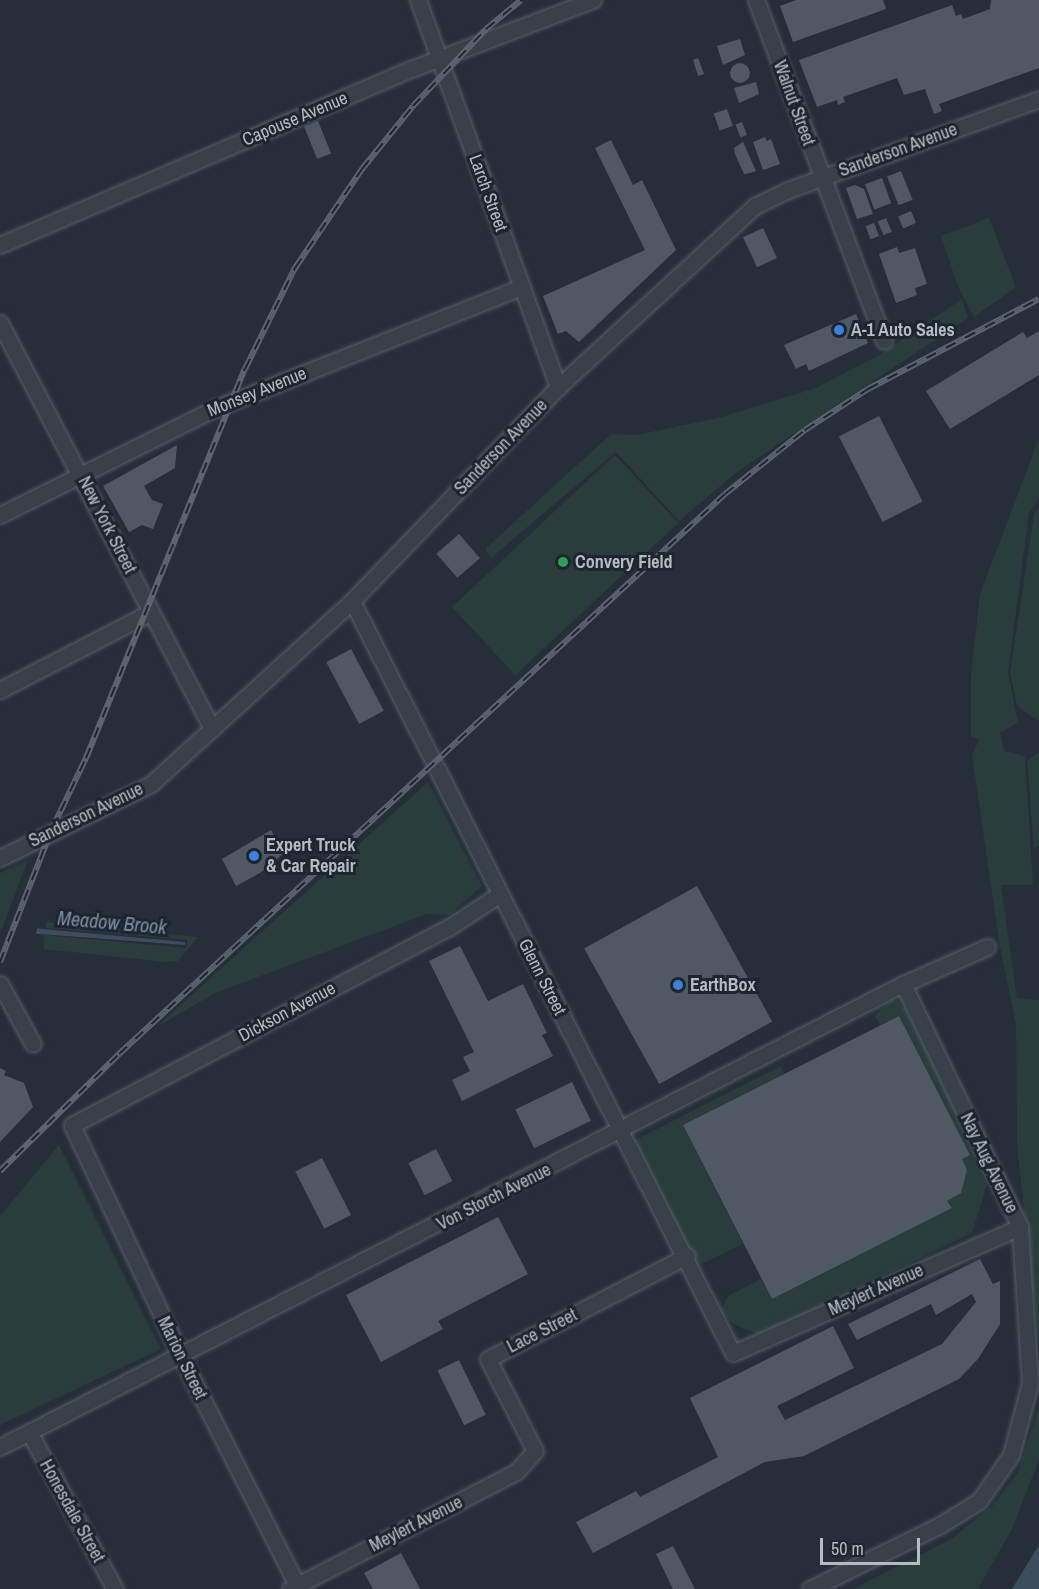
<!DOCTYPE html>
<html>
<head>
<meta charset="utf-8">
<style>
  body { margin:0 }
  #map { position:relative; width:1039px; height:1589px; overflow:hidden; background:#262e39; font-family:"Archivo Narrow",sans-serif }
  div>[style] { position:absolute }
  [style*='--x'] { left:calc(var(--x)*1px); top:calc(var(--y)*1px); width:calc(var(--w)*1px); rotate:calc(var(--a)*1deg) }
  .green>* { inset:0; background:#2a3c3c; transform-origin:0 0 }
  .water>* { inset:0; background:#3d4d60 }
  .building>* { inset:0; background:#4e5964; transform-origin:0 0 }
  .round { border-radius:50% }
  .roads { filter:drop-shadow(0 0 2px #575e67) drop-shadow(0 0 2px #575e67) }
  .minor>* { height:15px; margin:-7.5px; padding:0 7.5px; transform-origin:7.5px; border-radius:7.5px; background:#394049 }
  .rail>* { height:6px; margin-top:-3px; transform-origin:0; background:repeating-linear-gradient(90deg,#1e252e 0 11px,#5b6470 0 22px); box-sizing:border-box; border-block:2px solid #5b6470 }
  .dots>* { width:16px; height:16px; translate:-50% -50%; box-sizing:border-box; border:3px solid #1e252e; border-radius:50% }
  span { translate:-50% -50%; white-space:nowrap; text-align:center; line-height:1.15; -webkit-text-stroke:6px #1e252e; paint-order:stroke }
  .street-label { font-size:18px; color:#b4bbc5 }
  .poi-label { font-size:18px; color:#b4bbc5; font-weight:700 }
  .left { translate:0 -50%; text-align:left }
  .water-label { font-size:20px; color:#798da5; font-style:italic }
  .scale { position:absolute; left:820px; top:1538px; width:100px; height:27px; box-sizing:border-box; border:3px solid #b4bbc5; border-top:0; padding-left:8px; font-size:18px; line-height:21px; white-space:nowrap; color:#b4bbc5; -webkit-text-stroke:4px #1e252e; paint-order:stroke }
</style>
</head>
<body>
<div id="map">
  <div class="green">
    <i style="clip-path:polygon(989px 218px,1016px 287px,974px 317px,958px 287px,941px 236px)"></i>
    <i style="clip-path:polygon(962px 299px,968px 318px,737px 472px,679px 521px,616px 452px,491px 558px,485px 549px,611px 434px,636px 435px,718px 418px,816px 388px,879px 355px)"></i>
    <i style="clip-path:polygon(1039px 438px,1039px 498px,1029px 513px,1008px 672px,1018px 723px,1000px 732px,1004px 751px,1025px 756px,1033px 885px,1001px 885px,1017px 998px,1039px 1000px,1039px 1345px,1017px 1146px,1016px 1025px,999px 941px,972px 755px,979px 740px,971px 736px,971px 674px,980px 594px)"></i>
    <i style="left:615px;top:455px;width:93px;height:223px;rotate:47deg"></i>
    <i style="clip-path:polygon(1039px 507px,1039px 721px,1017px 706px,1010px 672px,1034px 514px)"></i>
    <i style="clip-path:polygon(1039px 752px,1039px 846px,1034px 848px,1027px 761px)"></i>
    <i style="clip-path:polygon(428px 782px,482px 886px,449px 915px,427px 914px,215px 993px,155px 1028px)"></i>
    <i style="clip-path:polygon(28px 860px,0 934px,0 873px)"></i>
    <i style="clip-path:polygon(46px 922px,198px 937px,178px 961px,165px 962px,44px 949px,44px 935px,186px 948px,187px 940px,46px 928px)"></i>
    <i style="clip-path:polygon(891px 1000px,899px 1001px,905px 1009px,989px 1178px,972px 1233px,770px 1331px,757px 1334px,734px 1324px,720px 1312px,728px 1296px,761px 1279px,772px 1299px,951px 1209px,947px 1201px,961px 1193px,967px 1170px,962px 1159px,970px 1155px,899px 1016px,880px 1025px,875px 1016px)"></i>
    <i style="clip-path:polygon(781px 1066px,784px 1074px,683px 1125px,743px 1244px,697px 1266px,635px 1140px)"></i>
    <i style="clip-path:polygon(59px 1145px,161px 1349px,0 1425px,0 1216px)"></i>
    <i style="clip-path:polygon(1039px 1406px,1039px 1459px,1013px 1527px,978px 1589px,853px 1589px,951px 1539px,993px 1505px,1018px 1472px)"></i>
  </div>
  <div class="water">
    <i style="clip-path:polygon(37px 928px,42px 929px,185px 942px,185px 945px,40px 934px,36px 934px)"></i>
    <i style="clip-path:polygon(1039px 1545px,1039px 1589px,1012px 1589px)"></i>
  </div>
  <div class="building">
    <i style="clip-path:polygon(796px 0,883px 0,886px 9px,793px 42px,780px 6px)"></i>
    <i style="clip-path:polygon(991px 0,1039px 0,1039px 68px,939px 104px,942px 111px,934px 114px,925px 89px,904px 95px,897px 78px,843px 97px,845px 102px,838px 105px,837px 100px,817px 107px,799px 60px,952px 5px,956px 16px,961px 14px,963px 19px,990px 9px)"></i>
    <i style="clip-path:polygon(740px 39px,745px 55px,723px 65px,717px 46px)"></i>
    <i style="clip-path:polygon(698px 58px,704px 74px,698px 76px,693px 60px)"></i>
    <i class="round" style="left:730px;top:63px;width:20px;height:20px"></i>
    <i style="clip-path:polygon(756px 82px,759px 94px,739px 103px,734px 88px)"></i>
    <i style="left:727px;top:109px;width:18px;height:14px;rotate:71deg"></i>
    <i style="left:318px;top:121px;width:35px;height:15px;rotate:68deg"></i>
    <i style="left:742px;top:122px;width:14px;height:7px;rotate:69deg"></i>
    <i style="clip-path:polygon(765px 137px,767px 141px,771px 139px,780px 164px,763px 170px,753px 142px)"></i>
    <i style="clip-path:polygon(611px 140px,633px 185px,642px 180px,676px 250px,579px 342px,566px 331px,558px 334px,543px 296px,645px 250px,595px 148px)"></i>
    <i style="clip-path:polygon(743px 142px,756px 171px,750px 173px,744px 174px,735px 154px,734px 148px)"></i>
    <i style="left:901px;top:171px;width:31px;height:15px;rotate:68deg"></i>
    <i style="left:882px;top:178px;width:27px;height:18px;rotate:70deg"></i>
    <i style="clip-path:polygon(855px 185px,864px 189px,873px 214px,857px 219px,846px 188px)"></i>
    <i style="left:911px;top:211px;width:13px;height:14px;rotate:67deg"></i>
    <i style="left:886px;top:218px;width:15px;height:9px;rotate:67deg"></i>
    <i style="left:874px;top:223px;width:14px;height:9px;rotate:69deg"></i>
    <i style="left:763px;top:228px;width:33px;height:22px;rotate:65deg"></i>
    <i style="clip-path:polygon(897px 247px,899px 253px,915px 248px,927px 284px,915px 288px,917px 295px,896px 303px,879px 254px)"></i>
    <i style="clip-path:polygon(856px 314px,868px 343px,809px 371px,806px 364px,796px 369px,784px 345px)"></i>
    <i style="clip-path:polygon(1039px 331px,1039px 375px,950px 429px,926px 391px,1023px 332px,1027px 338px)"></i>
    <i style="left:879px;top:416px;width:96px;height:45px;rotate:63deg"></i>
    <i style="clip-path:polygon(177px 445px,175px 468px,144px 486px,152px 500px,163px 504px,153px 529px,142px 525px,129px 532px,103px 486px)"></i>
    <i style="left:459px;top:534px;width:32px;height:30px;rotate:49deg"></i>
    <i style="left:351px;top:649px;width:70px;height:28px;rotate:62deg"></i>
    <i style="clip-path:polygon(271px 830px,284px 853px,260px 873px,236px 886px,222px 859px)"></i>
    <i style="left:697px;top:886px;width:155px;height:129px;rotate:61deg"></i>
    <i style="clip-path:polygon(460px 946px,488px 1001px,523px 984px,547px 1033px,542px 1035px,553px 1056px,462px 1101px,452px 1080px,470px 1071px,463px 1057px,474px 1052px,429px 961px)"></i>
    <i style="clip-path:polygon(899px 1016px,970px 1155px,962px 1159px,967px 1170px,961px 1193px,947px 1201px,952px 1208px,772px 1299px,683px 1125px)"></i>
    <i style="clip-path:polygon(0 1068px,6px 1071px,4px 1075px,24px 1083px,33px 1107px,0 1142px)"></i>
    <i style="left:572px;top:1082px;width:43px;height:63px;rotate:64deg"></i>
    <i style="left:436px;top:1149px;width:36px;height:31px;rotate:63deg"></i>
    <i style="left:322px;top:1158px;width:64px;height:30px;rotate:63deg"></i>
    <i style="clip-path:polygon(498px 1217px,528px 1274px,438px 1321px,443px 1329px,381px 1362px,346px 1295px)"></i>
    <i style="clip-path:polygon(980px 1259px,993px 1284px,1000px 1281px,1000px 1324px,978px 1359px,959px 1379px,804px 1456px,765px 1462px,593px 1553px,576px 1522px,636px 1491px,640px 1497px,718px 1457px,690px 1398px,833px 1326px,854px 1368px,777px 1406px,785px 1420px,942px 1344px,976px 1302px,972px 1294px,936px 1315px,931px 1304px,857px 1340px,848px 1324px)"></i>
    <i style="left:459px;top:1360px;width:61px;height:24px;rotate:64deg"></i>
    <i style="clip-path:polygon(673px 1546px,695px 1589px,673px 1589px,656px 1554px)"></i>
    <i style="clip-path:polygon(401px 1553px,420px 1589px,373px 1589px,364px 1573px)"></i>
  </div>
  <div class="roads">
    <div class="minor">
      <i style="--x:418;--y:0;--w:412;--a:70.1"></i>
      <i style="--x:756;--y:0;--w:364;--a:69.4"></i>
      <i style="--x:0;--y:245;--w:447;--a:-23.2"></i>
      <i style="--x:411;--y:69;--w:195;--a:-20.8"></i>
      <i style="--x:0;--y:323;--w:458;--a:62.4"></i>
      <i style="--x:0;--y:515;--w:241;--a:-26.4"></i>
      <i style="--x:216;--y:408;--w:329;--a:-21.6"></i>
      <i style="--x:352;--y:601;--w:843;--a:63.13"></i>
      <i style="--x:733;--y:1353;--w:313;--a:-23.7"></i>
      <i style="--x:0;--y:690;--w:170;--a:-27.3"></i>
      <i style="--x:0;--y:858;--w:168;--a:-26.1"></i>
      <i style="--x:151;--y:784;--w:272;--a:-42.3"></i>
      <i style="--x:352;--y:601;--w:297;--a:-46.1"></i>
      <i style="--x:558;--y:387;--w:268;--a:-42.6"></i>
      <i style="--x:755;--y:206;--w:37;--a:-26"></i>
      <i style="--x:788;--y:190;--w:267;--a:-19.9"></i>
      <i style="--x:0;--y:984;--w:68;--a:61.2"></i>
      <i style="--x:29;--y:1432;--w:179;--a:61.3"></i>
      <i style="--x:0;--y:1447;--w:1015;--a:-27.15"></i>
      <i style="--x:903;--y:984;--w:92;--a:-23.8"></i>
      <i style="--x:290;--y:1589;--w:254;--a:-27.4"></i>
      <i style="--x:516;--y:1472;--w:28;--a:-48"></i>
      <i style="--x:535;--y:1451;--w:103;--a:-117.1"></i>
      <i style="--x:488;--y:1359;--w:224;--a:-27.4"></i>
      <i style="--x:299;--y:1589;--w:261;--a:-116.9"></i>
      <i style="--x:181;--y:1356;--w:255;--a:-115.3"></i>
      <i style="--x:72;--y:1125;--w:424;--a:-27.7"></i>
      <i style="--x:448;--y:928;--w:62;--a:-33.2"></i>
      <i style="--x:810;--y:1589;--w:145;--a:-26.2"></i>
      <i style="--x:940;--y:1525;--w:46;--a:-31.6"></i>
      <i style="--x:979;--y:1501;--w:56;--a:-55.2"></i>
      <i style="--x:1011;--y:1455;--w:74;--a:-75.2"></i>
      <i style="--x:1030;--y:1383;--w:156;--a:-93.7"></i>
      <i style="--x:1020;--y:1227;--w:270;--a:-115.7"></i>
    </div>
  </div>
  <div class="rail">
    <i style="--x:0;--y:962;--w:141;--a:-68.7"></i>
    <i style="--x:51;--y:831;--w:81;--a:-64.4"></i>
    <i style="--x:86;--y:758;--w:420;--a:-67.8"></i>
    <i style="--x:245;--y:369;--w:113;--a:-63.7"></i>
    <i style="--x:295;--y:268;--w:120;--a:-55.9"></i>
    <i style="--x:362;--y:169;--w:81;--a:-51"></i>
    <i style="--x:413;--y:106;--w:106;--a:-46.5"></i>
    <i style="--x:486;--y:29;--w:45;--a:-39.6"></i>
    <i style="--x:0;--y:1171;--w:167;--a:-44.5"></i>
    <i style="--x:119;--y:1054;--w:825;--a:-42.74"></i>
    <i style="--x:725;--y:494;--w:102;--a:-38.7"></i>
    <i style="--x:805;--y:430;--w:75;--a:-33.1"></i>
    <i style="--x:868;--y:389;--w:193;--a:-27.8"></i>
  </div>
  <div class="dots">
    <i style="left:839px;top:330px;background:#3f7fe0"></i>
    <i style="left:563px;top:562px;background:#2e9e5b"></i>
    <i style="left:254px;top:856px;background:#3f7fe0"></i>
    <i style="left:678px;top:985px;background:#3f7fe0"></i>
  </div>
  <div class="street-label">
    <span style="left:794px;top:103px;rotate:70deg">Walnut Street</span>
    <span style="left:295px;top:119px;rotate:-23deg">Capouse Avenue</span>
    <span style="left:898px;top:150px;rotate:-20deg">Sanderson Avenue</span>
    <span style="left:488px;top:193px;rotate:70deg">Larch Street</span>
    <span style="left:257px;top:392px;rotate:-22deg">Monsey Avenue</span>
    <span style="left:501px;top:447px;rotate:-46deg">Sanderson Avenue</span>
    <span style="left:107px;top:525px;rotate:63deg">New York Street</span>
    <span style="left:86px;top:815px;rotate:-26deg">Sanderson Avenue</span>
    <span style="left:542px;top:977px;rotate:63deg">Glenn Street</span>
    <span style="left:287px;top:1012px;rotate:-28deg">Dickson Avenue</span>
    <span style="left:989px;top:1163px;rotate:64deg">Nay Aug Avenue</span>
    <span style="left:494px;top:1197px;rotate:-27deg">Von Storch Avenue</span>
    <span style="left:876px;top:1290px;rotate:-24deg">Meylert Avenue</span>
    <span style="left:542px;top:1331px;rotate:-27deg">Lace Street</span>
    <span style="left:182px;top:1358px;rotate:64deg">Marion Street</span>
    <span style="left:72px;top:1511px;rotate:61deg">Honesdale Street</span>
    <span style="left:416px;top:1524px;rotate:-27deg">Meylert Avenue</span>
  </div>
  <div class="poi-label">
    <span class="left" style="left:851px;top:330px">A-1 Auto Sales</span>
    <span class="left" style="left:575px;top:562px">Convery Field</span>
    <span class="left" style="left:266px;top:856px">Expert Truck<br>&amp; Car Repair</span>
    <span class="left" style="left:690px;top:985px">EarthBox</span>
  </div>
  <div class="water-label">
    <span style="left:112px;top:922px;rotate:5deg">Meadow Brook</span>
  </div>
  <div class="scale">50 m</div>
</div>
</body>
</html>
